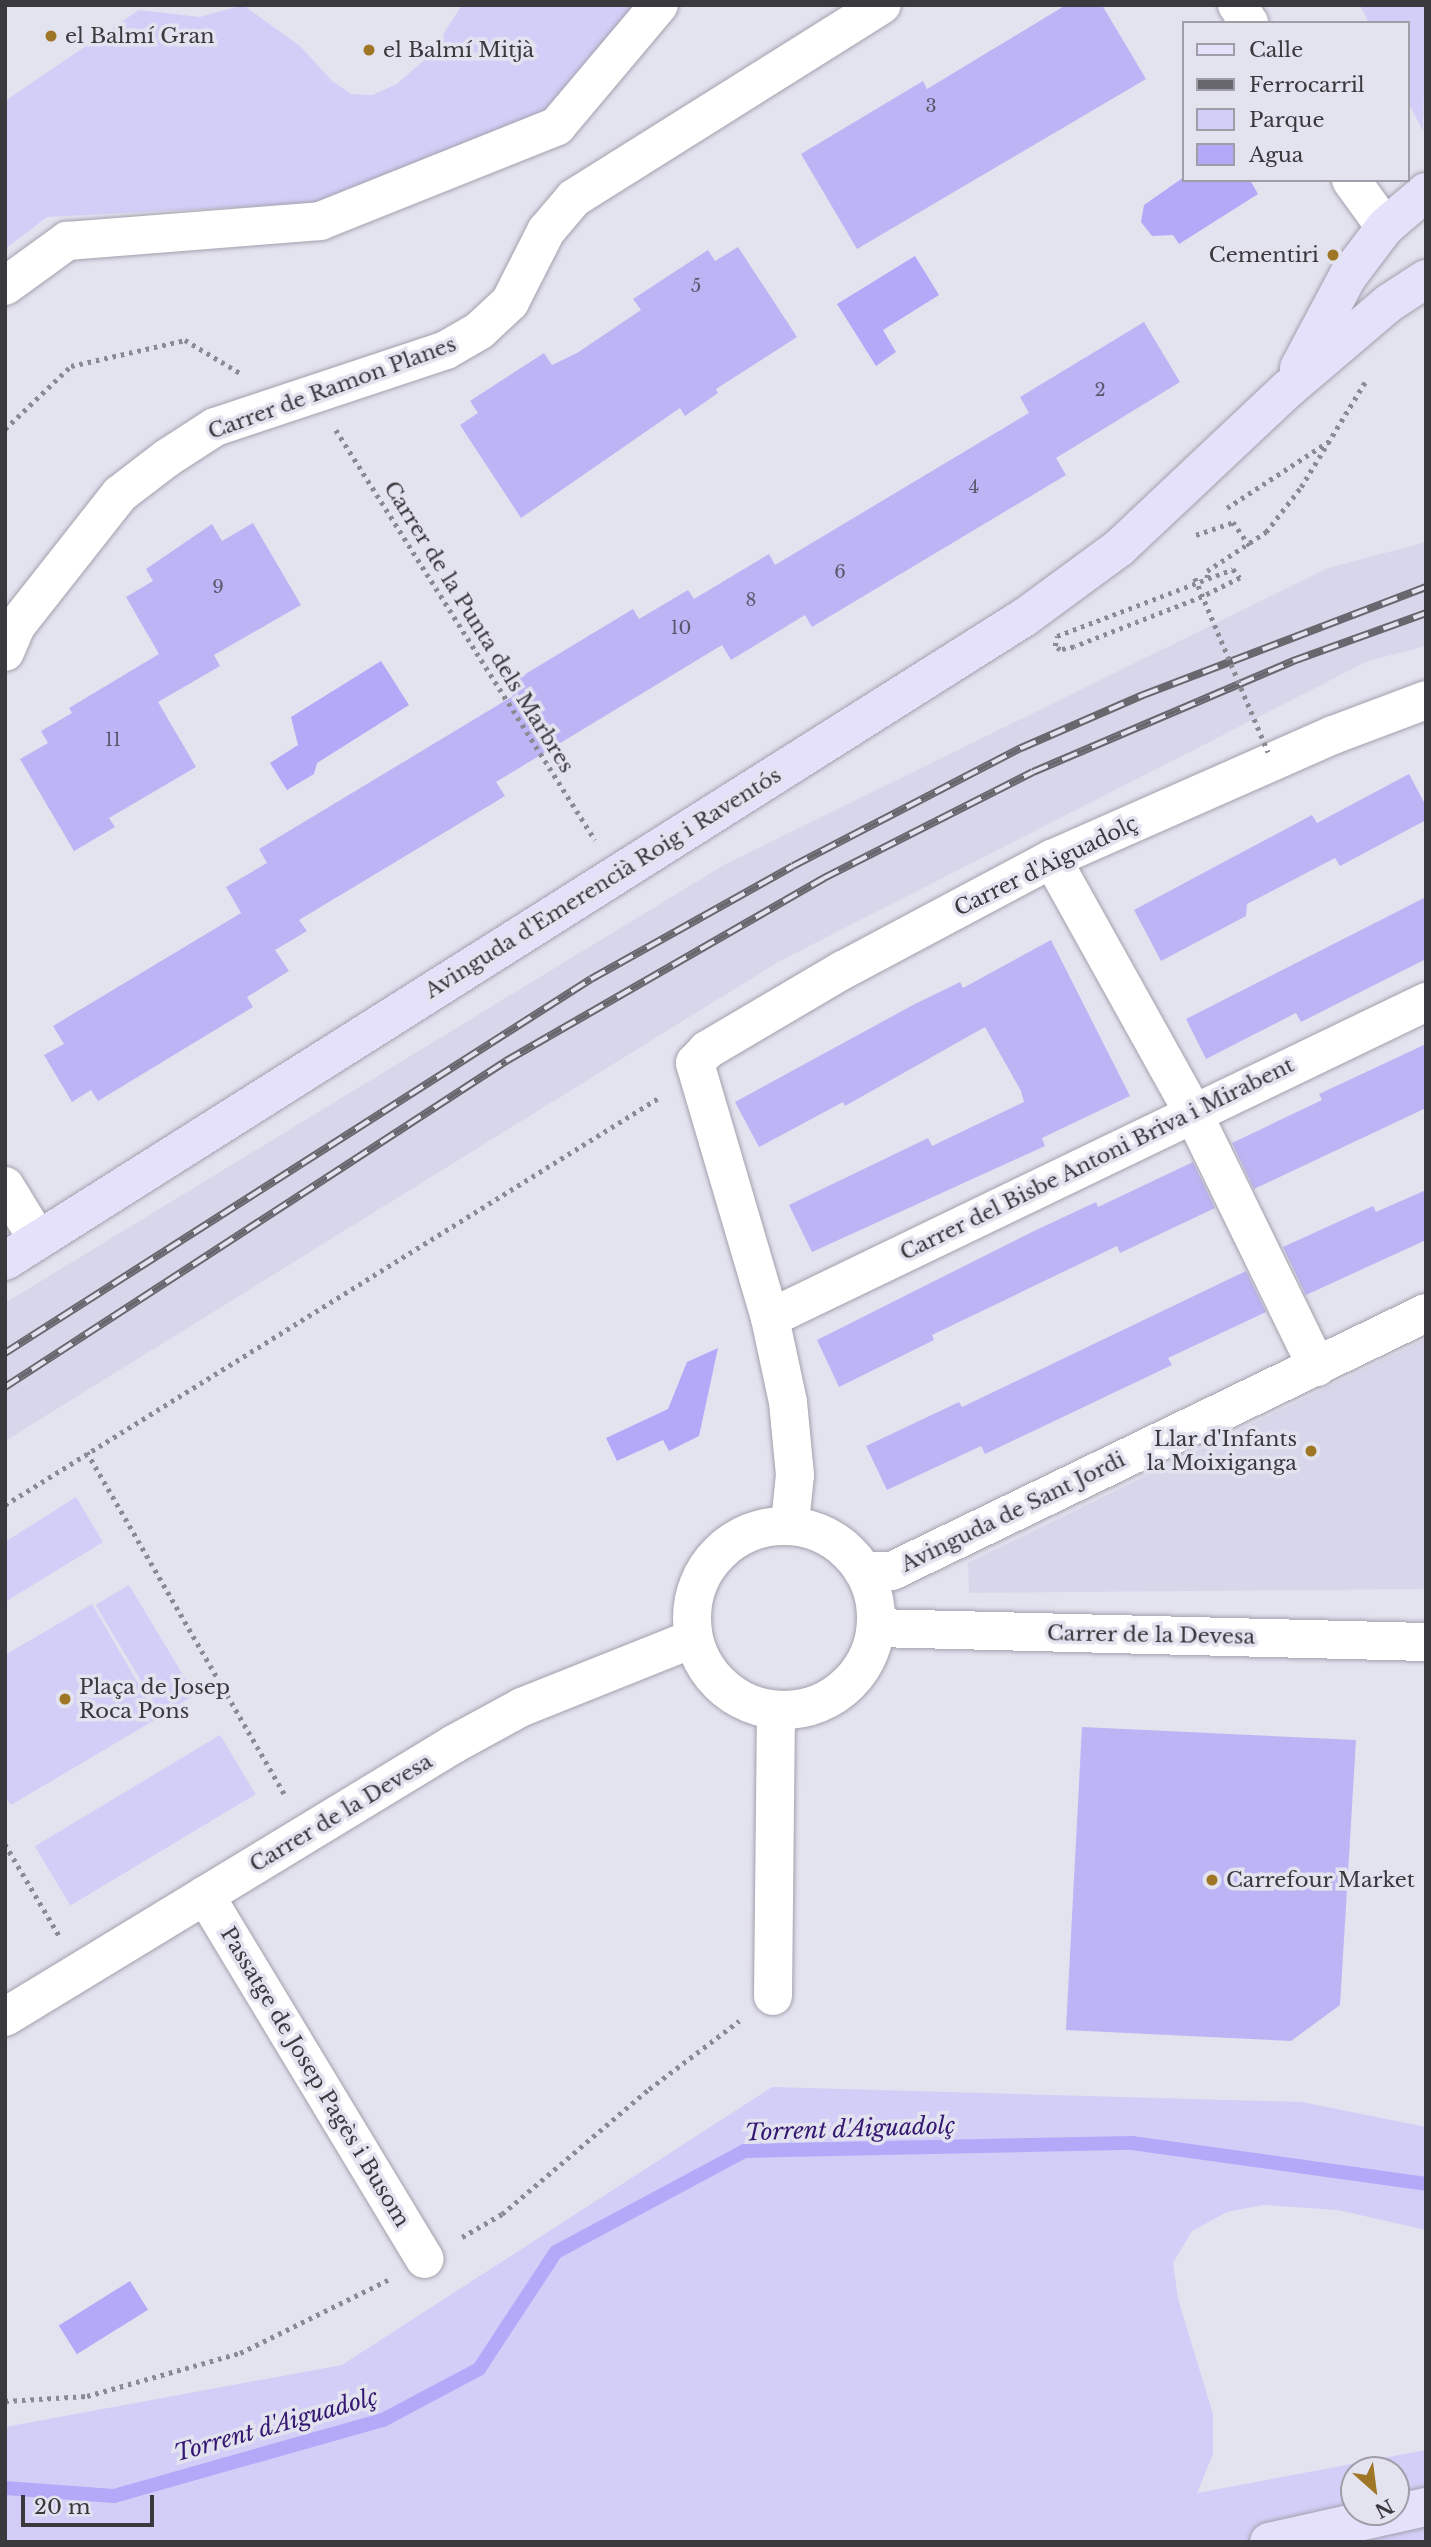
<!DOCTYPE html>
<html>
<head>
<meta charset="utf-8">
<style>
  body { margin:0 }
  #map { position:relative; width:1431px; height:2547px; overflow:hidden; background:#e3e2ef; font-family:"Libre Baskerville",serif }
  div>[style] { position:absolute }
  [style*='--x'] { left:calc(var(--x)*1px); top:calc(var(--y)*1px); width:calc(var(--w)*1px); rotate:calc(var(--a)*1deg) }
  .built>* { inset:0; background:#d8d6ea }
  .green>* { inset:0; background:#d2cef7; transform-origin:0 0 }
  .water>* { inset:0; background:#b4a9f9; transform-origin:0 0 }
  .stream>* { height:14px; margin:-7px; padding:0 7px; transform-origin:7px; border-radius:7px; background:#b4a9f9 }
  .building>* { inset:0; background:#bcb5f5 }
  .path>* { height:4.5px; margin-top:-2.25px; transform-origin:0; background:repeating-linear-gradient(90deg,#8a8a93 0 3.5px,transparent 0 8.5px) }
  .roads { filter:drop-shadow(0 0 2px #a2a1ad) drop-shadow(0 0 2px #a2a1ad) }
  .street>* { height:38px; margin:-19px; padding:0 19px; transform-origin:19px; border-radius:19px; background:#fff }
  .street>.ring { margin:-19px; padding:0; box-sizing:content-box; background:none; border:38px solid #fff; border-radius:50% }
  .secondary>* { height:38px; margin:-19px; padding:0 19px; transform-origin:19px; border-radius:19px; background:#e5e1fa }
  .rail>* { height:8px; margin-top:-4px; transform-origin:0; background:repeating-linear-gradient(90deg,#e3e2ef 0 16px,#68676e 0 32px); box-sizing:border-box; border-block:2px solid #68676e }
  .path-bridge>* { height:4.5px; margin-top:-2.25px; transform-origin:0; background:repeating-linear-gradient(90deg,#8a8a93 0 3.5px,transparent 0 8.5px) }
  .dots>* { width:19px; height:19px; translate:-50% -50%; box-sizing:border-box; border:4px solid #e3e2ef; border-radius:50% }
  span { translate:-50% -50%; white-space:nowrap; text-align:center; line-height:1.15; -webkit-text-stroke:7px #e3e2ef; paint-order:stroke }
  .number-label { font-size:18px; color:#5a586c }
  .number-label span { -webkit-text-stroke-width:0 }
  .poi-label { font-size:21px; color:#39393e }
  .left { translate:0 -50%; text-align:left }
  .right { translate:-100% -50%; text-align:right }
  .street-label { font-size:21px; color:#39393e }
  .water-label { font-size:23px; color:#341771; font-style:italic }
  .frame { position:absolute; inset:0; border:7px solid #39393e; pointer-events:none }
  .legend { position:absolute; left:1182px; top:21px; width:228px; height:161px; box-sizing:border-box; background:#e3e2ef; border:2px solid #9f9ea8; margin:0; padding:9px 12px; list-style:none; font-size:21px; color:#39393e }
  .legend li { display:flex; align-items:center; gap:14px; height:35px }
  .legend b { width:35px; border:2px solid #9f9ea8 }
  .north { position:absolute; left:1340px; top:2456px; width:70px; height:70px; box-sizing:border-box; background:#e3e2ef; border:2px solid #9f9ea8; border-radius:50%; rotate:152deg; font-size:19px; font-weight:700; line-height:28px; text-align:center; color:#39393e }
  .north::after { content:''; display:block; margin:auto; width:24px; height:32px; background:#9f7625; clip-path:polygon(50% 0,100% 100%,50% 72%,0 100%) }
  .scale { position:absolute; left:21px; top:2495px; width:133px; height:32px; box-sizing:border-box; border:4px solid #39393e; border-top:0; padding-left:9px; font-size:21px; line-height:24px; white-space:nowrap; color:#39393e; -webkit-text-stroke:5px #e3e2ef; paint-order:stroke }
</style>
</head>
<body>
<div id="map">
  <div class="built">
    <i style="clip-path:polygon(1426px 542px,1426px 646px,1368px 661px,778px 962px,5px 1441px,5px 1303px,724px 865px,1328px 568px)"></i>
    <i style="clip-path:polygon(1426px 1339px,1426px 1589px,969px 1593px,968px 1563px)"></i>
  </div>
  <div class="green">
    <i style="clip-path:polygon(243px 5px,300px 46px,332px 81px,351px 94px,372px 95px,397px 84px,430px 55px,462px 5px,645px 5px,546px 119px,318px 203px,47px 217px,5px 249px,5px 101px,139px 10px,200px 17px)"></i>
    <i style="clip-path:polygon(1360px 5px,1426px 5px,1423px 131px,1408px 102px,1408px 23px,1369px 23px)"></i>
    <i style="clip-path:polygon(76px 1497px,103px 1542px,5px 1602px,5px 1542px)"></i>
    <i style="left:129px;top:1585px;width:128px;height:39px;rotate:59deg"></i>
    <i style="clip-path:polygon(92px 1604px,158px 1718px,11px 1805px,5px 1796px,5px 1655px)"></i>
    <i style="left:220px;top:1735px;width:69px;height:216px;rotate:59deg"></i>
    <i style="clip-path:polygon(evenodd,772px 2087px,1302px 2102px,1426px 2127px,1426px 2230px,1338px 2210px,1263px 2205px,1227px 2212px,1192px 2231px,1173px 2263px,1178px 2299px,1213px 2414px,1213px 2454px,1197px 2493px,1426px 2450px,1426px 2542px,5px 2542px,5px 2427px,342px 2365px,772px 2087px,1354px 2470px,1396px 2470px,1396px 2512px,1354px 2512px,1354px 2470px)"></i>
  </div>
  <div class="water">
    <i style="clip-path:polygon(1184px 177px,1250px 180px,1258px 194px,1179px 244px,1173px 235px,1152px 236px,1141px 222px,1144px 205px)"></i>
    <i style="clip-path:polygon(915px 256px,939px 295px,883px 330px,896px 352px,876px 366px,837px 304px)"></i>
    <i style="clip-path:polygon(381px 661px,409px 705px,317px 763px,314px 774px,287px 790px,270px 763px,298px 745px,291px 717px)"></i>
    <i style="clip-path:polygon(718px 1348px,699px 1436px,669px 1451px,663px 1440px,617px 1461px,606px 1438px,668px 1409px,687px 1362px)"></i>
    <i style="left:130px;top:2281px;width:34px;height:84px;rotate:58deg"></i>
  </div>
  <div class="stream">
    <i style="--x:5;--y:2488;--w:109;--a:4.2"></i>
    <i style="--x:114;--y:2496;--w:280;--a:-15.8"></i>
    <i style="--x:383;--y:2420;--w:109;--a:-28"></i>
    <i style="--x:479;--y:2369;--w:140;--a:-56.7"></i>
    <i style="--x:556;--y:2252;--w:213;--a:-28.2"></i>
    <i style="--x:744;--y:2151;--w:388;--a:-1.2"></i>
    <i style="--x:1132;--y:2143;--w:297;--a:7.9"></i>
  </div>
  <div class="building">
    <i style="clip-path:polygon(1066px 5px,1102px 5px,1146px 79px,857px 249px,801px 154px,923px 81px,927px 89px)"></i>
    <i style="clip-path:polygon(738px 247px,797px 337px,716px 389px,718px 393px,685px 416px,680px 408px,521px 518px,460px 425px,478px 413px,470px 401px,544px 353px,552px 365px,577px 353px,641px 310px,633px 299px,708px 250px,715px 261px)"></i>
    <i style="clip-path:polygon(1144px 322px,1180px 382px,1056px 458px,1066px 475px,812px 627px,805px 615px,731px 660px,722px 645px,496px 782px,505px 796px,299px 920px,307px 931px,275px 950px,289px 971px,247px 997px,253px 1007px,98px 1101px,91px 1090px,72px 1102px,44px 1055px,64px 1044px,53px 1026px,241px 913px,226px 887px,267px 863px,259px 849px,513px 696px,507px 685px,633px 609px,639px 619px,688px 590px,694px 599px,769px 554px,775px 565px,1029px 413px,1020px 397px)"></i>
    <i style="clip-path:polygon(253px 523px,301px 605px,214px 655px,220px 666px,158px 702px,196px 767px,109px 818px,115px 827px,74px 851px,20px 759px,48px 743px,41px 731px,72px 713px,69px 708px,159px 654px,126px 597px,153px 581px,146px 569px,212px 524px,222px 541px)"></i>
    <i style="clip-path:polygon(1409px 774px,1426px 806px,1426px 820px,1340px 866px,1335px 858px,1247px 904px,1246px 916px,1161px 961px,1134px 910px,1312px 815px,1317px 823px)"></i>
    <i style="clip-path:polygon(1426px 897px,1426px 959px,1301px 1022px,1296px 1013px,1206px 1059px,1186px 1019px)"></i>
    <i style="clip-path:polygon(1051px 940px,1130px 1096px,1042px 1138px,1045px 1146px,812px 1252px,789px 1205px,928px 1138px,932px 1146px,1024px 1102px,1021px 1091px,985px 1027px,845px 1106px,843px 1102px,759px 1147px,735px 1102px,913px 1005px,960px 982px,963px 988px)"></i>
    <i style="clip-path:polygon(1426px 1044px,1426px 1108px,1254px 1189px,1232px 1143px,1322px 1100px,1319px 1094px)"></i>
    <i style="clip-path:polygon(1193px 1162px,1215px 1208px,1120px 1253px,1117px 1246px,932px 1335px,934px 1340px,839px 1387px,817px 1340px,1032px 1232px,1096px 1202px,1098px 1207px)"></i>
    <i style="clip-path:polygon(1426px 1190px,1426px 1240px,1306px 1295px,1283px 1247px,1373px 1206px,1376px 1212px)"></i>
    <i style="clip-path:polygon(1246px 1271px,1266px 1312px,1168px 1358px,1172px 1365px,985px 1454px,981px 1446px,887px 1490px,866px 1446px,959px 1402px,962px 1407px)"></i>
    <i style="clip-path:polygon(1082px 1727px,1356px 1740px,1340px 2005px,1291px 2041px,1066px 2030px)"></i>
  </div>
  <div class="path">
    <i style="--x:5;--y:429;--w:91;--a:-43.7"></i>
    <i style="--x:71;--y:366;--w:117;--a:-12.8"></i>
    <i style="--x:185;--y:340;--w:64;--a:31"></i>
    <i style="--x:336;--y:430;--w:485;--a:57.7"></i>
    <i style="--x:1227;--y:508;--w:121;--a:-33.2"></i>
    <i style="--x:1196;--y:535;--w:39;--a:-19"></i>
    <i style="--x:1233;--y:522;--w:29;--a:55"></i>
    <i style="--x:1233;--y:569;--w:11;--a:52"></i>
    <i style="--x:1240;--y:578;--w:42;--a:153.4"></i>
    <i style="--x:1202;--y:597;--w:137;--a:158.7"></i>
    <i style="--x:1074;--y:647;--w:14;--a:168"></i>
    <i style="--x:1060;--y:650;--w:6;--a:-141"></i>
    <i style="--x:1055;--y:646;--w:10;--a:-79"></i>
    <i style="--x:1057;--y:636;--w:188;--a:-20.8"></i>
    <i style="--x:1207;--y:578;--w:7;--a:-90"></i>
    <i style="--x:1207;--y:571;--w:71;--a:-33.5"></i>
    <i style="--x:1266;--y:532;--w:57;--a:-52.1"></i>
    <i style="--x:1301;--y:487;--w:123;--a:-58.6"></i>
    <i style="--x:87;--y:1452;--w:397;--a:60"></i>
    <i style="--x:5;--y:1505;--w:772;--a:-31.92"></i>
    <i style="--x:5;--y:1844;--w:108;--a:59.4"></i>
    <i style="--x:462;--y:2237;--w:46;--a:-29.9"></i>
    <i style="--x:502;--y:2214;--w:193;--a:-40.4"></i>
    <i style="--x:649;--y:2089;--w:113;--a:-37.1"></i>
    <i style="--x:5;--y:2401;--w:82;--a:-3.5"></i>
    <i style="--x:87;--y:2396;--w:159;--a:-15.7"></i>
    <i style="--x:240;--y:2353;--w:165;--a:-26.3"></i>
  </div>
  <div class="roads">
    <div class="street">
      <i style="--x:1237;--y:5;--w:22;--a:56"></i>
      <i style="--x:1351;--y:180;--w:58;--a:54.1"></i>
      <i style="--x:5;--y:286;--w:77;--a:-36"></i>
      <i style="--x:67;--y:241;--w:254;--a:-4.5"></i>
      <i style="--x:320;--y:221;--w:255;--a:-21.8"></i>
      <i style="--x:557;--y:126;--w:158;--a:-49.9"></i>
      <i style="--x:5;--y:652;--w:28;--a:-67"></i>
      <i style="--x:16;--y:626;--w:168;--a:-51.8"></i>
      <i style="--x:120;--y:494;--w:59;--a:-37.5"></i>
      <i style="--x:167;--y:458;--w:57;--a:-32.9"></i>
      <i style="--x:215;--y:427;--w:243;--a:-18.4"></i>
      <i style="--x:446;--y:350;--w:39;--a:-30"></i>
      <i style="--x:480;--y:330;--w:41;--a:-43"></i>
      <i style="--x:510;--y:302;--w:80;--a:-63.1"></i>
      <i style="--x:546;--y:231;--w:43;--a:-49.7"></i>
      <i style="--x:574;--y:198;--w:363;--a:-32.1"></i>
      <i style="--x:1052;--y:859;--w:288;--a:60.9"></i>
      <i style="--x:1192;--y:1111;--w:285;--a:64"></i>
      <i style="--x:5;--y:1186;--w:63;--a:58.6"></i>
      <i style="--x:770;--y:1318;--w:728;--a:-25.72"></i>
      <i style="--x:790;--y:1523;--w:48;--a:-84.1"></i>
      <i style="--x:795;--y:1475;--w:73;--a:-95.5"></i>
      <i style="--x:788;--y:1402;--w:86;--a:-102.1"></i>
      <i style="--x:770;--y:1318;--w:266;--a:-106.4"></i>
      <i style="--x:695;--y:1063;--w:18;--a:-47"></i>
      <i style="--x:707;--y:1050;--w:158;--a:-30.5"></i>
      <i style="--x:843;--y:970;--w:237;--a:-28"></i>
      <i style="--x:1052;--y:859;--w:307;--a:-23.8"></i>
      <i style="--x:1333;--y:735;--w:99;--a:-20.6"></i>
      <i class="ring" style="left:692px;top:1526px;width:146px;height:146px"></i>
      <i style="--x:863;--y:1571;--w:29;--a:0"></i>
      <i style="--x:892;--y:1571;--w:593;--a:-25.79"></i>
      <i style="--x:876;--y:1628;--w:550;--a:1.46"></i>
      <i style="--x:205;--y:1895;--w:425;--a:58.9"></i>
      <i style="--x:773;--y:1996;--w:286;--a:-89.4"></i>
      <i style="--x:5;--y:2017;--w:525;--a:-31.3"></i>
      <i style="--x:454;--y:1744;--w:77;--a:-28.6"></i>
      <i style="--x:522;--y:1707;--w:183;--a:-21.8"></i>
    </div>
    <div class="secondary">
      <i style="--x:1299;--y:368;--w:104;--a:-62"></i>
      <i style="--x:1348;--y:276;--w:61;--a:-52.9"></i>
      <i style="--x:1385;--y:227;--w:54;--a:-40.5"></i>
      <i style="--x:5;--y:1261;--w:1206;--a:-32.27"></i>
      <i style="--x:1025;--y:617;--w:117;--a:-36.3"></i>
      <i style="--x:1119;--y:548;--w:232;--a:-43.3"></i>
      <i style="--x:1288;--y:389;--w:133;--a:-40.4"></i>
      <i style="--x:1389;--y:303;--w:44;--a:-33"></i>
      <i style="--x:1269;--y:2542;--w:161;--a:-12.6"></i>
    </div>
  </div>
  <div class="rail">
    <i style="--x:5;--y:1353;--w:695;--a:-32.55"></i>
    <i style="--x:591;--y:979;--w:231;--a:-29.2"></i>
    <i style="--x:793;--y:866;--w:257;--a:-27.4"></i>
    <i style="--x:1021;--y:748;--w:133;--a:-23.5"></i>
    <i style="--x:1143;--y:695;--w:303;--a:-20.9"></i>
    <i style="--x:5;--y:1387;--w:598;--a:-33.05"></i>
    <i style="--x:506;--y:1061;--w:367;--a:-29.9"></i>
    <i style="--x:824;--y:878;--w:234;--a:-26.9"></i>
    <i style="--x:1033;--y:772;--w:283;--a:-23.1"></i>
    <i style="--x:1293;--y:661;--w:141;--a:-19.8"></i>
  </div>
  <div class="path-bridge">
    <i style="--x:1195;--y:578;--w:189;--a:67.2"></i>
  </div>
  <div class="dots">
    <i style="left:51px;top:36px;background:#9f7625"></i>
    <i style="left:369px;top:50px;background:#9f7625"></i>
    <i style="left:1333px;top:255px;background:#9f7625"></i>
    <i style="left:1311px;top:1451px;background:#9f7625"></i>
    <i style="left:65px;top:1699px;background:#9f7625"></i>
    <i style="left:1212px;top:1880px;background:#9f7625"></i>
  </div>
  <div class="number-label">
    <span style="left:931px;top:106px">3</span>
    <span style="left:696px;top:286px">5</span>
    <span style="left:1100px;top:390px">2</span>
    <span style="left:974px;top:487px">4</span>
    <span style="left:840px;top:572px">6</span>
    <span style="left:218px;top:587px">9</span>
    <span style="left:751px;top:600px">8</span>
    <span style="left:681px;top:628px">10</span>
    <span style="left:113px;top:740px">11</span>
  </div>
  <div class="poi-label">
    <span class="left" style="left:65px;top:36px">el Balmí Gran</span>
    <span class="left" style="left:383px;top:50px">el Balmí Mitjà</span>
    <span class="right" style="left:1319px;top:255px">Cementiri</span>
    <span class="right" style="left:1297px;top:1451px">Llar d'Infants<br>la Moixiganga</span>
    <span class="left" style="left:79px;top:1699px">Plaça de Josep<br>Roca Pons</span>
    <span class="left" style="left:1226px;top:1880px">Carrefour Market</span>
  </div>
  <div class="street-label">
    <span style="left:332px;top:388px;rotate:-20deg">Carrer de Ramon Planes</span>
    <span style="left:479px;top:627px;rotate:58deg">Carrer de la Punta dels Marbres</span>
    <span style="left:1046px;top:866px;rotate:-26deg">Carrer d'Aiguadolç</span>
    <span style="left:603px;top:883px;rotate:-32deg">Avinguda d'Emerencià Roig i Raventós</span>
    <span style="left:1097px;top:1159px;rotate:-26deg">Carrer del Bisbe Antoni Briva i Mirabent</span>
    <span style="left:1013px;top:1512px;rotate:-26deg">Avinguda de Sant Jordi</span>
    <span style="left:1151px;top:1635px;rotate:1deg">Carrer de la Devesa</span>
    <span style="left:341px;top:1813px;rotate:-31deg">Carrer de la Devesa</span>
    <span style="left:315px;top:2077px;rotate:59deg">Passatge de Josep Pagès i Busom</span>
  </div>
  <div class="water-label">
    <span style="left:850px;top:2129px;rotate:-2deg">Torrent d'Aiguadolç</span>
    <span style="left:276px;top:2425px;rotate:-16deg">Torrent d'Aiguadolç</span>
  </div>
  <div class="frame"></div>
  <ul class="legend">
  <li><b style="height:9px;background:#e5e1fa"></b>Calle</li>
  <li><b style="height:9px;background:#68676e"></b>Ferrocarril</li>
  <li><b style="height:19px;background:#d2cef7"></b>Parque</li>
  <li><b style="height:19px;background:#b4a9f9"></b>Agua</li>
  </ul>
  <div class="north">N</div>
  <div class="scale">20 m</div>
</div>
</body>
</html>
